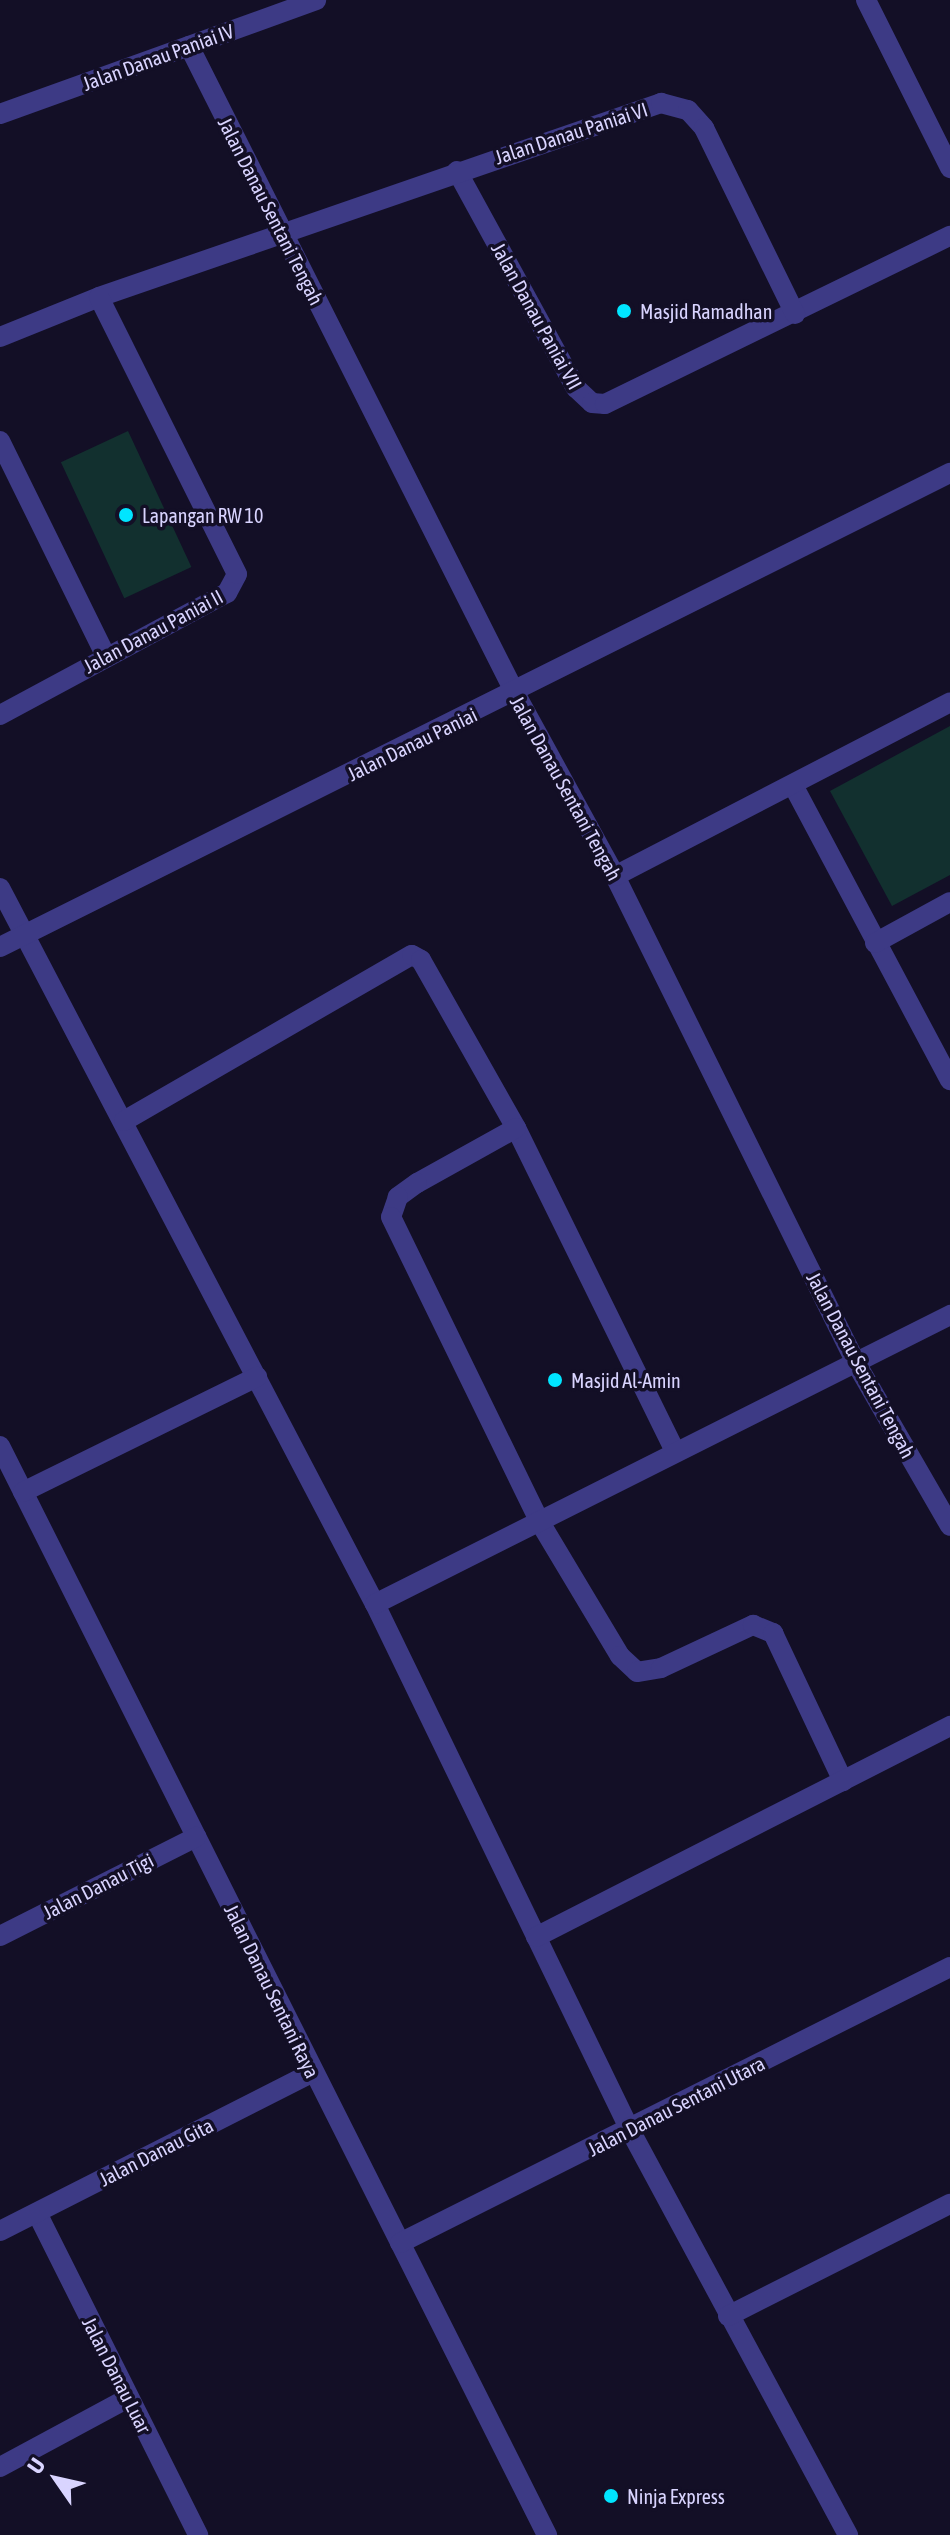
<!DOCTYPE html>
<html>
<head>
<meta charset="utf-8">
<style>
  body { margin:0 }
  #map { position:relative; width:950px; height:2535px; overflow:hidden; background:#130f26; font-family:"Asap Condensed",sans-serif }
  div>[style] { position:absolute }
  [style*='--x'] { left:calc(var(--x)*1px); top:calc(var(--y)*1px); width:calc(var(--w)*1px); rotate:calc(var(--a)*1deg) }
  .green>* { inset:0; background:#12302f; transform-origin:0 0 }
  .minor>* { height:20px; margin:-10px; padding:0 10px; transform-origin:10px; border-radius:10px; background:#3d3a85 }
  .dots>* { width:22px; height:22px; translate:-50% -50%; box-sizing:border-box; border:4px solid #130f26; border-radius:50% }
  span { translate:-50% -50%; white-space:nowrap; text-align:center; line-height:1.15; -webkit-text-stroke:7px #130f26; paint-order:stroke }
  .street-label { font-size:20px; color:#d9d4ff }
  .poi-label { font-size:20px; color:#d9d4ff }
  .left { translate:0 -50%; text-align:left }
  .north { position:absolute; left:16px; top:2439px; width:80px; height:80px; -webkit-text-stroke:6px #130f26; paint-order:stroke; rotate:304deg; font-size:22px; font-weight:700; line-height:32px; text-align:center; color:#d9d4ff }
  .north::after { content:''; display:block; margin:auto; width:28px; height:36px; background:#d9d4ff; clip-path:polygon(50% 0,100% 100%,50% 72%,0 100%) }
</style>
</head>
<body>
<div id="map">
  <div class="green">
    <i style="left:128px;top:431px;width:150px;height:74px;rotate:65deg"></i>
    <i style="clip-path:polygon(950px 726px,950px 875px,892px 906px,830px 791px)"></i>
  </div>
  <div class="minor">
    <i style="--x:866;--y:0;--w:188;--a:63.4"></i>
    <i style="--x:189;--y:46;--w:724;--a:63.26"></i>
    <i style="--x:515;--y:693;--w:209;--a:61.3"></i>
    <i style="--x:615;--y:876;--w:543;--a:63.67"></i>
    <i style="--x:856;--y:1363;--w:188;--a:60"></i>
    <i style="--x:0;--y:114;--w:336;--a:-19.8"></i>
    <i style="--x:457;--y:171;--w:247;--a:61.3"></i>
    <i style="--x:576;--y:388;--w:22;--a:43"></i>
    <i style="--x:592;--y:403;--w:13;--a:4"></i>
    <i style="--x:605;--y:404;--w:384;--a:-26"></i>
    <i style="--x:0;--y:337;--w:107;--a:-22"></i>
    <i style="--x:99;--y:297;--w:595;--a:-19.04"></i>
    <i style="--x:661;--y:103;--w:28;--a:15"></i>
    <i style="--x:688;--y:110;--w:24;--a:48"></i>
    <i style="--x:704;--y:128;--w:207;--a:63.9"></i>
    <i style="--x:0;--y:441;--w:240;--a:63.8"></i>
    <i style="--x:0;--y:715;--w:258;--a:-28.3"></i>
    <i style="--x:227;--y:593;--w:21;--a:-62"></i>
    <i style="--x:237;--y:574;--w:309;--a:-116.5"></i>
    <i style="--x:794;--y:787;--w:332;--a:62"></i>
    <i style="--x:615;--y:876;--w:377;--a:-27.4"></i>
    <i style="--x:0;--y:888;--w:808;--a:62.36"></i>
    <i style="--x:375;--y:1604;--w:585;--a:64.14"></i>
    <i style="--x:630;--y:2130;--w:460;--a:61.7"></i>
    <i style="--x:875;--y:943;--w:85;--a:-28.7"></i>
    <i style="--x:0;--y:947;--w:1062;--a:-26.52"></i>
    <i style="--x:124;--y:1121;--w:332;--a:-30"></i>
    <i style="--x:412;--y:955;--w:10;--a:29"></i>
    <i style="--x:421;--y:960;--w:193;--a:60.5"></i>
    <i style="--x:516;--y:1128;--w:360;--a:63.8"></i>
    <i style="--x:516;--y:1128;--w:113;--a:150.9"></i>
    <i style="--x:417;--y:1183;--w:24;--a:144"></i>
    <i style="--x:398;--y:1197;--w:21;--a:109"></i>
    <i style="--x:391;--y:1217;--w:342;--a:64"></i>
    <i style="--x:541;--y:1524;--w:154;--a:59.1"></i>
    <i style="--x:620;--y:1656;--w:23;--a:43"></i>
    <i style="--x:637;--y:1672;--w:24;--a:-9"></i>
    <i style="--x:661;--y:1668;--w:102;--a:-25.1"></i>
    <i style="--x:753;--y:1625;--w:22;--a:22"></i>
    <i style="--x:773;--y:1633;--w:164;--a:64.7"></i>
    <i style="--x:0;--y:1446;--w:1219;--a:63.33"></i>
    <i style="--x:23;--y:1492;--w:261;--a:-26.2"></i>
    <i style="--x:375;--y:1604;--w:644;--a:-26.68"></i>
    <i style="--x:0;--y:1936;--w:220;--a:-26.8"></i>
    <i style="--x:536;--y:1937;--w:465;--a:-27"></i>
    <i style="--x:37;--y:2213;--w:360;--a:63.4"></i>
    <i style="--x:0;--y:2231;--w:350;--a:-26.9"></i>
    <i style="--x:400;--y:2243;--w:615;--a:-26.65"></i>
    <i style="--x:728;--y:2316;--w:249;--a:-26.8"></i>
    <i style="--x:0;--y:2467;--w:145;--a:-28.3"></i>
  </div>
  <div class="dots">
    <i style="left:624px;top:311px;background:#00e5ff"></i>
    <i style="left:126px;top:515px;background:#00e5ff"></i>
    <i style="left:555px;top:1380px;background:#00e5ff"></i>
    <i style="left:611px;top:2496px;background:#00e5ff"></i>
  </div>
  <div class="street-label">
    <span style="left:158px;top:57px;rotate:-20deg">Jalan Danau Paniai IV</span>
    <span style="left:571px;top:133px;rotate:-18deg">Jalan Danau Paniai VI</span>
    <span style="left:271px;top:211px;rotate:63deg">Jalan Danau Sentani Tengah</span>
    <span style="left:537px;top:316px;rotate:61deg">Jalan Danau Paniai VII</span>
    <span style="left:153px;top:631px;rotate:-28deg">Jalan Danau Paniai II</span>
    <span style="left:412px;top:744px;rotate:-26deg">Jalan Danau Paniai</span>
    <span style="left:566px;top:788px;rotate:61deg">Jalan Danau Sentani Tengah</span>
    <span style="left:861px;top:1365px;rotate:62deg">Jalan Danau Sentani Tengah</span>
    <span style="left:98px;top:1886px;rotate:-27deg">Jalan Danau Tigi</span>
    <span style="left:272px;top:1991px;rotate:64deg">Jalan Danau Sentani Raya</span>
    <span style="left:676px;top:2106px;rotate:-27deg">Jalan Danau Sentani Utara</span>
    <span style="left:156px;top:2152px;rotate:-27deg">Jalan Danau Gita</span>
    <span style="left:117px;top:2375px;rotate:63deg">Jalan Danau Luar</span>
  </div>
  <div class="poi-label">
    <span class="left" style="left:640px;top:311px">Masjid Ramadhan</span>
    <span class="left" style="left:142px;top:515px">Lapangan RW 10</span>
    <span class="left" style="left:571px;top:1380px">Masjid Al-Amin</span>
    <span class="left" style="left:627px;top:2496px">Ninja Express</span>
  </div>
  <div class="north">U</div>
</div>
</body>
</html>
